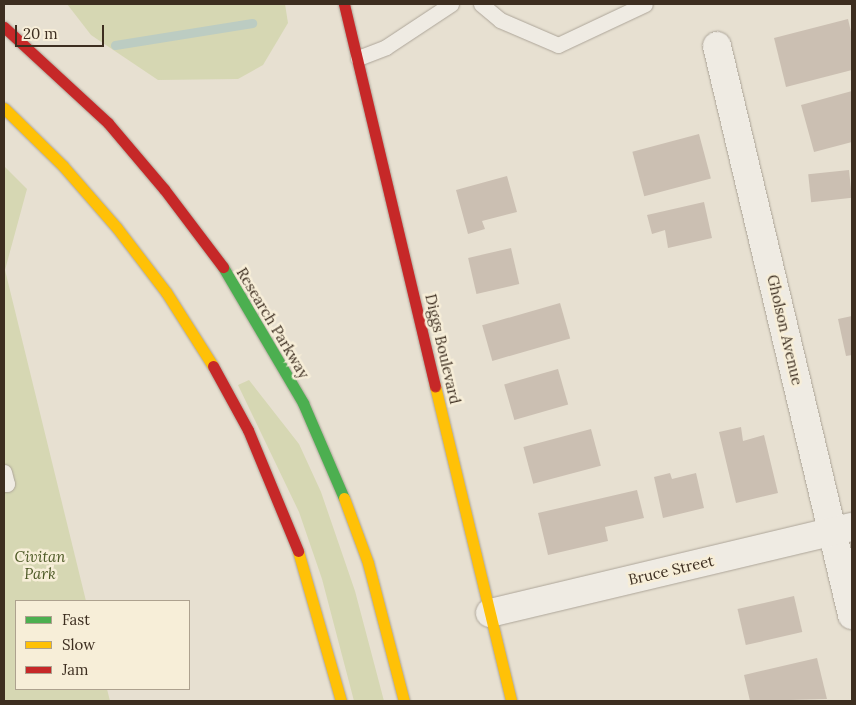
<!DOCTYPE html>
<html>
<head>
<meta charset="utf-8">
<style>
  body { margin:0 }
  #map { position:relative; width:856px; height:705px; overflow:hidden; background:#e7e0d1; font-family:Lora,serif }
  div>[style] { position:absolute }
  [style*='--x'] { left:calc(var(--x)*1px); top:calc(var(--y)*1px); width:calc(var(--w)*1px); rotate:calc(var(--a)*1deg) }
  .green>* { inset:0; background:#d6d7b3 }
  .stream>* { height:9px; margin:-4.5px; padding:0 4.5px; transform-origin:4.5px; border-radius:4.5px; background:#bcccc2 }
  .building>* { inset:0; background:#cbbfb2; transform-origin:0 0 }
  .roads { filter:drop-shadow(0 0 1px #ada599) drop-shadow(0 0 1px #ada599) }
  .lane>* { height:15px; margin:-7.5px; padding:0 7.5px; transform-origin:7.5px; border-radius:7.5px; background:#efebe3 }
  .street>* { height:28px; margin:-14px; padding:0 14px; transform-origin:14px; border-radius:14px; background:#efebe3 }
  .fast>* { height:11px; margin:-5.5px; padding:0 5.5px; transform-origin:5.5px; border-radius:5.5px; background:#4caf50 }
  .slow>* { height:11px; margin:-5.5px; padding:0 5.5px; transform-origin:5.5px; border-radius:5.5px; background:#ffc107 }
  .jam>* { height:11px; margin:-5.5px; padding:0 5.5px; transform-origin:5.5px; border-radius:5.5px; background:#c62828 }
  span { translate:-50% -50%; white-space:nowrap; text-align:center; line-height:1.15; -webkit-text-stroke:5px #f7eed8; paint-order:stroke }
  .street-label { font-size:15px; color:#3d2e20 }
  .park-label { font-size:15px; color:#4d5a26; font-style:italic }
  .frame { position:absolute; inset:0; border:5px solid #3d2e20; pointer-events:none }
  .legend { position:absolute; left:15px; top:600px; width:175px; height:90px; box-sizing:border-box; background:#f7eed8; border:1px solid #ada18e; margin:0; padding:6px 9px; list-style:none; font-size:15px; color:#3d2e20 }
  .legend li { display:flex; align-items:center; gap:10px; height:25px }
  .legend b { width:25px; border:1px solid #ada18e }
  .scale { position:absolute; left:15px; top:25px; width:89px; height:22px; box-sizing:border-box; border:2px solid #3d2e20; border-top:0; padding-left:6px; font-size:15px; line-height:18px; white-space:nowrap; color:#3d2e20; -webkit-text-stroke:4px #f7eed8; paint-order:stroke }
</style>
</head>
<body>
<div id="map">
  <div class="green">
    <i style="clip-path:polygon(67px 4px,285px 4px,288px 23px,263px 65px,238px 79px,158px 80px,91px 35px)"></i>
    <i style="clip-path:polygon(4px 166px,27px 189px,5px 270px,86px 601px,16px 601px,16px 689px,107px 689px,110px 701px,4px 701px)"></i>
    <i style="clip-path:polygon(249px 380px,299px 444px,321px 492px,355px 591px,384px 701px,354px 701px,322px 579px,299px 512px,238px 385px)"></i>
  </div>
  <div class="stream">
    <i style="--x:115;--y:45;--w:139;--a:-9.1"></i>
  </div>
  <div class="building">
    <i style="clip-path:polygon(848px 19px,852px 36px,852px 70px,786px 87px,774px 38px)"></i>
    <i style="clip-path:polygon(852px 91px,852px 142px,814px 152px,801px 105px)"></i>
    <i style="left:699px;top:134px;width:46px;height:69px;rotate:75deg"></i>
    <i style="left:849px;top:170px;width:28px;height:41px;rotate:84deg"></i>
    <i style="clip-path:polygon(507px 176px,517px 212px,482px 221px,485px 229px,468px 234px,456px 190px)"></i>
    <i style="clip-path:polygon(704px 202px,712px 238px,668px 248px,665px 230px,652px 234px,647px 215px)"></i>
    <i style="left:511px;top:248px;width:37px;height:44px;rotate:77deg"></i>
    <i style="left:560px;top:303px;width:37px;height:81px;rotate:74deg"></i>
    <i style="clip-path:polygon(852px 316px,852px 355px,846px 356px,838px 319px)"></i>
    <i style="left:558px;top:369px;width:37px;height:56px;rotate:74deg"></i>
    <i style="clip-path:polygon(741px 427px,743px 441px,764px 435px,778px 493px,736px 503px,719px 432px)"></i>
    <i style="left:591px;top:429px;width:38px;height:70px;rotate:75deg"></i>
    <i style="clip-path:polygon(670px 473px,672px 479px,696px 473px,704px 508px,663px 518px,654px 477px)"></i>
    <i style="clip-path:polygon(637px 490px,644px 518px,605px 527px,608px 541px,548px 555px,538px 513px)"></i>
    <i style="left:794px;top:596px;width:37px;height:58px;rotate:77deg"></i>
    <i style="clip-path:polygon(817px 658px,827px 699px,750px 701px,744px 675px)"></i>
  </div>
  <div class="roads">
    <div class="lane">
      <i style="--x:481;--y:4;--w:25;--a:40"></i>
      <i style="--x:500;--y:20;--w:63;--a:23.3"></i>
      <i style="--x:558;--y:45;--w:96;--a:-25.2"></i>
      <i style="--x:358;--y:58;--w:30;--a:-21"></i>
      <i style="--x:386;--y:47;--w:78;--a:-33.5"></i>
      <i style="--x:4;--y:472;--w:12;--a:76"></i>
      <i style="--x:7;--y:484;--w:3;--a:180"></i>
    </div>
    <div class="street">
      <i style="--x:717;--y:46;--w:585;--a:76.65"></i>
      <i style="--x:490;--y:613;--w:372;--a:-13.4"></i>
    </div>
    <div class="fast">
      <i style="--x:223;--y:267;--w:158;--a:59.5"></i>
      <i style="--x:303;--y:403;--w:103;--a:66.7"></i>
    </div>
    <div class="slow">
      <i style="--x:4;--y:108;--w:83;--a:44.5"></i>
      <i style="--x:63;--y:166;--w:82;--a:48.9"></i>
      <i style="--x:117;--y:228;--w:81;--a:52.6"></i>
      <i style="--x:166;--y:292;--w:88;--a:57.6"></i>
      <i style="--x:435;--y:386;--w:324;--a:76.4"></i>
      <i style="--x:344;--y:498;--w:69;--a:69.7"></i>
      <i style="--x:368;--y:563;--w:143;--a:75.4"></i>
      <i style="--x:298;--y:551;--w:156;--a:74"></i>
    </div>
    <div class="jam">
      <i style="--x:344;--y:4;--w:393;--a:76.6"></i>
      <i style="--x:4;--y:27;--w:142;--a:42.7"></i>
      <i style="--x:108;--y:123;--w:87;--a:49.7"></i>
      <i style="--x:164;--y:189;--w:98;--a:52.9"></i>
      <i style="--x:213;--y:366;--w:73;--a:61.3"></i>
      <i style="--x:248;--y:430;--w:131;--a:67.5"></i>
    </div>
  </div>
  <div class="street-label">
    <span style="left:273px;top:323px;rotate:59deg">Research Parkway</span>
    <span style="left:785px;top:330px;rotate:77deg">Gholson Avenue</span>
    <span style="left:443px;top:349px;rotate:77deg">Diggs Boulevard</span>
    <span style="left:671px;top:570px;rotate:-13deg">Bruce Street</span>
  </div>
  <div class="park-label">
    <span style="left:40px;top:565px">Civitan<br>Park</span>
  </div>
  <div class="frame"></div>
  <ul class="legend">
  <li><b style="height:6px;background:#4caf50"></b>Fast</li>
  <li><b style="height:6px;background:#ffc107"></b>Slow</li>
  <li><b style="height:6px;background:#c62828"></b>Jam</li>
  </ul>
  <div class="scale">20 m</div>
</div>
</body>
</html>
